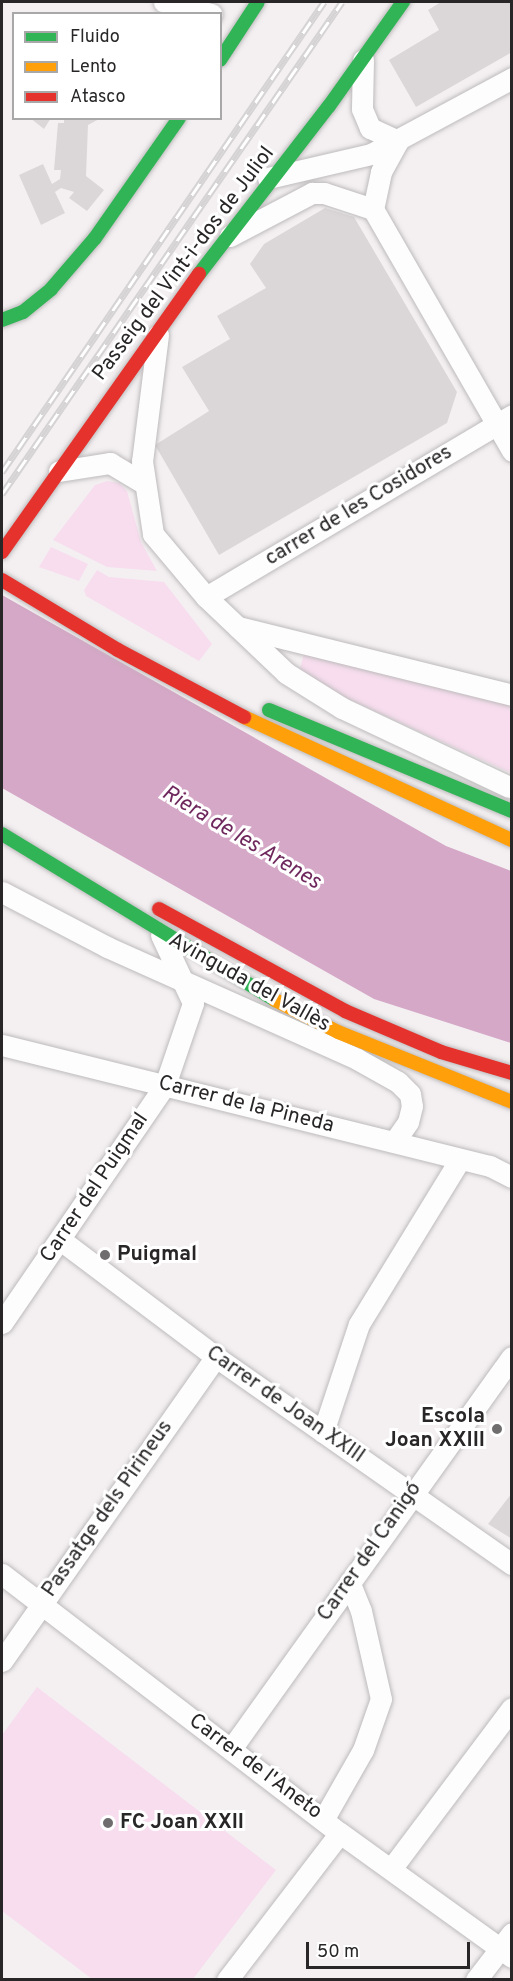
<!DOCTYPE html>
<html>
<head>
<meta charset="utf-8">
<style>
  body { margin:0 }
  #map { position:relative; width:513px; height:1981px; overflow:hidden; background:#f4f0f2; font-family:Overpass,sans-serif }
  div>[style] { position:absolute }
  [style*='--x'] { left:calc(var(--x)*1px); top:calc(var(--y)*1px); width:calc(var(--w)*1px); rotate:calc(var(--a)*1deg) }
  .green>* { inset:0; background:#f7ddee }
  .water>* { inset:0; background:#d4a8c6 }
  .building>* { inset:0; background:#dbd7d9 }
  .roads { filter:drop-shadow(0 0 2px #bebbbc) drop-shadow(0 0 2px #bebbbc) }
  .street>* { height:21px; margin:-10.5px; padding:0 10.5px; transform-origin:10.5px; border-radius:10.5px; background:#fdfdfd }
  .fast>* { height:14px; margin:-7px; padding:0 7px; transform-origin:7px; border-radius:7px; background:#30b455 }
  .slow>* { height:14px; margin:-7px; padding:0 7px; transform-origin:7px; border-radius:7px; background:#ff9f0a }
  .jam>* { height:14px; margin:-7px; padding:0 7px; transform-origin:7px; border-radius:7px; background:#e5322d }
  .rail>* { height:7px; margin-top:-3.5px; transform-origin:0; background:repeating-linear-gradient(90deg,#fff 0 14px,#d5d3d4 0 28px); box-sizing:border-box; border-block:2px solid #d5d3d4 }
  .dots>* { width:16px; height:16px; translate:-50% -50%; box-sizing:border-box; border:3px solid #fff; border-radius:50% }
  span { translate:-50% -50%; white-space:nowrap; text-align:center; line-height:1.15; -webkit-text-stroke:6px #fff; paint-order:stroke }
  .street-label { font-size:21px; color:#282627 }
  .poi-label { font-size:21px; color:#282627; font-weight:700 }
  .left { translate:0 -50%; text-align:left }
  .right { translate:-100% -50%; text-align:right }
  .water-label { font-size:22px; color:#6f285d; font-style:italic }
  .frame { position:absolute; inset:0; border:3px solid #282627; pointer-events:none }
  .legend { position:absolute; left:12px; top:12px; width:210px; height:108px; box-sizing:border-box; background:#fff; border:2px solid #a9a8a9; margin:0; padding:8px 10px; list-style:none; font-size:18px; color:#282627 }
  .legend li { display:flex; align-items:center; gap:12px; height:30px }
  .legend b { width:30px; border:2px solid #a9a8a9 }
  .scale { position:absolute; left:306px; top:1942px; width:164px; height:27px; box-sizing:border-box; border:3px solid #282627; border-top:0; padding-left:8px; font-size:18px; line-height:21px; white-space:nowrap; color:#282627; -webkit-text-stroke:4px #fff; paint-order:stroke }
</style>
</head>
<body>
<div id="map">
  <div class="green">
    <i style="clip-path:polygon(107px 481px,119px 483px,127px 491px,141px 542px,157px 571px,107px 567px,53px 540px,95px 485px)"></i>
    <i style="clip-path:polygon(51px 547px,88px 564px,79px 581px,39px 567px)"></i>
    <i style="clip-path:polygon(97px 570px,109px 577px,164px 582px,212px 644px,199px 661px,86px 596px,84px 590px)"></i>
    <i style="clip-path:polygon(305px 650px,511px 704px,511px 773px,346px 698px,299px 672px)"></i>
    <i style="clip-path:polygon(37px 1687px,276px 1870px,193px 1979px,92px 1979px,2px 1911px,2px 1735px)"></i>
  </div>
  <div class="water">
    <i style="clip-path:polygon(2px 595px,446px 846px,511px 871px,511px 1043px,374px 999px,2px 788px)"></i>
  </div>
  <div class="building">
    <i style="clip-path:polygon(441px 2px,512px 2px,512px 52px,416px 107px,389px 60px,439px 30px,428px 10px)"></i>
    <i style="clip-path:polygon(30px 118px,51px 118px,44px 129px)"></i>
    <i style="clip-path:polygon(64px 118px,101px 118px,88px 125px,86px 176px,104px 190px,87px 211px,69px 198px,74px 192px,61px 188px,55px 192px,65px 213px,41px 225px,19px 175px,43px 164px,52px 184px,60px 179px,61px 170px,54px 170px,58px 123px,64px 123px)"></i>
    <i style="clip-path:polygon(325px 208px,354px 217px,457px 392px,447px 423px,219px 555px,155px 445px,209px 411px,182px 367px,230px 339px,217px 316px,266px 288px,250px 264px,264px 244px)"></i>
    <i style="clip-path:polygon(512px 1493px,512px 1539px,488px 1524px)"></i>
  </div>
  <div class="roads">
    <div class="street">
      <i style="--x:164;--y:2;--w:49;--a:14.3"></i>
      <i style="--x:363;--y:60;--w:49;--a:91.2"></i>
      <i style="--x:362;--y:109;--w:21;--a:67"></i>
      <i style="--x:370;--y:128;--w:31;--a:25"></i>
      <i style="--x:398;--y:141;--w:35;--a:119"></i>
      <i style="--x:381;--y:172;--w:38;--a:102"></i>
      <i style="--x:373;--y:209;--w:279;--a:60.1"></i>
      <i style="--x:268;--y:178;--w:106;--a:-13.1"></i>
      <i style="--x:371;--y:154;--w:160;--a:-28.3"></i>
      <i style="--x:230;--y:236;--w:93;--a:-27.7"></i>
      <i style="--x:312;--y:193;--w:12;--a:0"></i>
      <i style="--x:324;--y:193;--w:52;--a:18.1"></i>
      <i style="--x:158;--y:335;--w:127;--a:97.2"></i>
      <i style="--x:142;--y:461;--w:74;--a:81.4"></i>
      <i style="--x:153;--y:534;--w:82;--a:49.9"></i>
      <i style="--x:206;--y:597;--w:110;--a:43.5"></i>
      <i style="--x:286;--y:673;--w:66;--a:32"></i>
      <i style="--x:342;--y:708;--w:185;--a:25.3"></i>
      <i style="--x:59;--y:471;--w:52;--a:-8.9"></i>
      <i style="--x:110;--y:463;--w:39;--a:31"></i>
      <i style="--x:206;--y:597;--w:356;--a:-30.7"></i>
      <i style="--x:238;--y:627;--w:282;--a:13.9"></i>
      <i style="--x:2;--y:892;--w:119;--a:27.6"></i>
      <i style="--x:107;--y:947;--w:274;--a:24.1"></i>
      <i style="--x:357;--y:1059;--w:47;--a:29.3"></i>
      <i style="--x:398;--y:1082;--w:17;--a:45"></i>
      <i style="--x:410;--y:1094;--w:12;--a:81"></i>
      <i style="--x:412;--y:1106;--w:16;--a:104"></i>
      <i style="--x:408;--y:1122;--w:24;--a:125"></i>
      <i style="--x:2;--y:1045;--w:503;--a:13.93"></i>
      <i style="--x:490;--y:1166;--w:25;--a:27"></i>
      <i style="--x:62;--y:1241;--w:193;--a:37"></i>
      <i style="--x:216;--y:1357;--w:361;--a:35"></i>
      <i style="--x:2;--y:1323;--w:288;--a:-55.6"></i>
      <i style="--x:165;--y:1085;--w:87;--a:-71.1"></i>
      <i style="--x:193;--y:1003;--w:75;--a:-115.2"></i>
      <i style="--x:323;--y:1432;--w:114;--a:-71.6"></i>
      <i style="--x:359;--y:1324;--w:193;--a:-58.5"></i>
      <i style="--x:2;--y:1574;--w:426;--a:37.5"></i>
      <i style="--x:340;--y:1833;--w:212;--a:35.8"></i>
      <i style="--x:2;--y:1661;--w:372;--a:-54.9"></i>
      <i style="--x:231;--y:1749;--w:482;--a:-54.4"></i>
      <i style="--x:323;--y:1820;--w:81;--a:-60.3"></i>
      <i style="--x:363;--y:1750;--w:54;--a:-70.6"></i>
      <i style="--x:381;--y:1699;--w:90;--a:-102.8"></i>
      <i style="--x:361;--y:1611;--w:31;--a:-112"></i>
      <i style="--x:391;--y:1869;--w:201;--a:-53.1"></i>
      <i style="--x:227;--y:1980;--w:185;--a:-52.5"></i>
      <i style="--x:476;--y:1980;--w:59;--a:-52.5"></i>
    </div>
    <div class="fast">
      <i style="--x:220;--y:60;--w:69;--a:-56.8"></i>
      <i style="--x:199;--y:274;--w:212;--a:-52.3"></i>
      <i style="--x:329;--y:106;--w:128;--a:-54.6"></i>
      <i style="--x:2;--y:320;--w:22;--a:-21"></i>
      <i style="--x:23;--y:312;--w:36;--a:-39"></i>
      <i style="--x:51;--y:289;--w:67;--a:-49.2"></i>
      <i style="--x:95;--y:238;--w:146;--a:-55"></i>
      <i style="--x:269;--y:710;--w:263;--a:22.6"></i>
      <i style="--x:2;--y:834;--w:320;--a:31.3"></i>
    </div>
    <div class="slow">
      <i style="--x:244;--y:717;--w:295;--a:24.7"></i>
      <i style="--x:275;--y:1000;--w:71;--a:26.9"></i>
      <i style="--x:338;--y:1032;--w:188;--a:21.9"></i>
    </div>
    <div class="jam">
      <i style="--x:2;--y:552;--w:341;--a:-54.7"></i>
      <i style="--x:2;--y:580;--w:135;--a:31.1"></i>
      <i style="--x:118;--y:650;--w:143;--a:28"></i>
      <i style="--x:159;--y:909;--w:212;--a:28.7"></i>
      <i style="--x:345;--y:1011;--w:104;--a:23.1"></i>
      <i style="--x:441;--y:1052;--w:74;--a:16.5"></i>
    </div>
  </div>
  <div class="rail">
    <i style="--x:2;--y:472;--w:570;--a:-55.58"></i>
    <i style="--x:2;--y:494;--w:598;--a:-55.35"></i>
  </div>
  <div class="dots">
    <i style="left:105px;top:1255px;background:#6f6d6e"></i>
    <i style="left:497px;top:1429px;background:#6f6d6e"></i>
    <i style="left:108px;top:1823px;background:#6f6d6e"></i>
  </div>
  <div class="street-label">
    <span style="left:184px;top:264px;rotate:-53deg">Passeig del Vint-i-dos de Juliol</span>
    <span style="left:359px;top:506px;rotate:-31deg">carrer de les Cosidores</span>
    <span style="left:249px;top:983px;rotate:29deg">Avinguda del Vallès</span>
    <span style="left:246px;top:1105px;rotate:14deg">Carrer de la Pineda</span>
    <span style="left:95px;top:1188px;rotate:-56deg">Carrer del Puigmal</span>
    <span style="left:285px;top:1405px;rotate:35deg">Carrer de Joan XXIII</span>
    <span style="left:108px;top:1509px;rotate:-55deg">Passatge dels Pirineus</span>
    <span style="left:370px;top:1552px;rotate:-55deg">Carrer del Canigó</span>
    <span style="left:255px;top:1767px;rotate:37deg">Carrer de l'Aneto</span>
  </div>
  <div class="poi-label">
    <span class="left" style="left:117px;top:1255px">Puigmal</span>
    <span class="right" style="left:485px;top:1429px">Escola<br>Joan XXIII</span>
    <span class="left" style="left:120px;top:1823px">FC Joan XXII</span>
  </div>
  <div class="water-label">
    <span style="left:241px;top:838px;rotate:31deg">Riera de les Arenes</span>
  </div>
  <div class="frame"></div>
  <ul class="legend">
  <li><b style="height:8px;background:#30b455"></b>Fluido</li>
  <li><b style="height:8px;background:#ff9f0a"></b>Lento</li>
  <li><b style="height:8px;background:#e5322d"></b>Atasco</li>
  </ul>
  <div class="scale">50 m</div>
</div>
</body>
</html>
